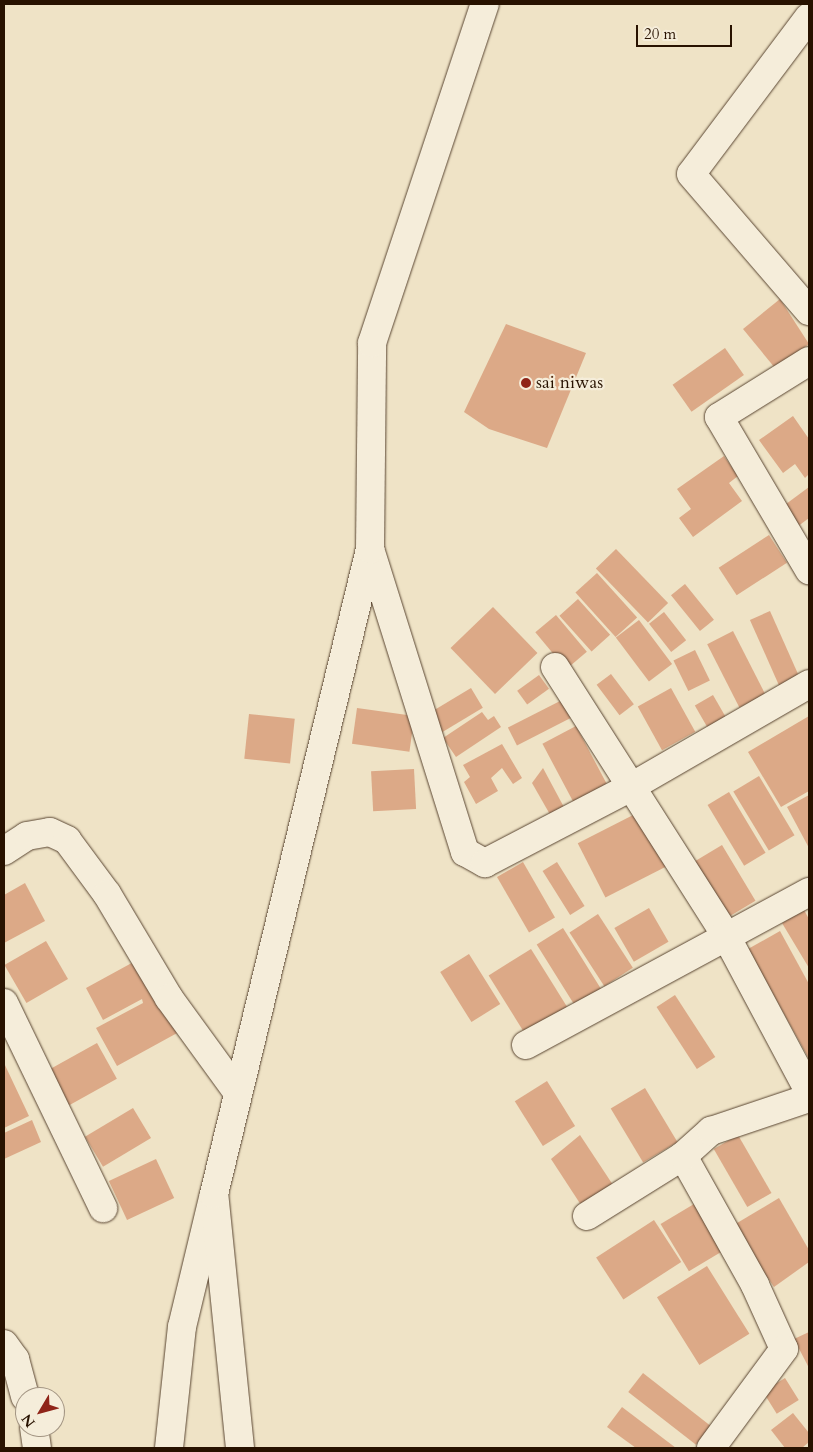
<!DOCTYPE html>
<html>
<head>
<meta charset="utf-8">
<style>
  body { margin:0 }
  #map { position:relative; width:813px; height:1452px; overflow:hidden; background:#efe3c6; font-family:Cardo,serif }
  div>[style] { position:absolute }
  [style*='--x'] { left:calc(var(--x)*1px); top:calc(var(--y)*1px); width:calc(var(--w)*1px); rotate:calc(var(--a)*1deg) }
  .building>* { inset:0; background:#dca987; transform-origin:0 0 }
  .roads { filter:drop-shadow(0 0 1px #5a4632) drop-shadow(0 0 1px #5a4632) }
  .street>* { height:28px; margin:-14px; padding:0 14px; transform-origin:14px; border-radius:14px; background:#f5edda }
  .secondary>* { height:28px; margin:-14px; padding:0 14px; transform-origin:14px; border-radius:14px; background:#f5edda }
  .dots>* { width:14px; height:14px; translate:-50% -50%; box-sizing:border-box; border:2px solid #f5edda; border-radius:50% }
  span { translate:-50% -50%; white-space:nowrap; text-align:center; line-height:1.15; -webkit-text-stroke:4.5px #f5edda; paint-order:stroke }
  .poi-label { font-size:18px; color:#281200 }
  .left { translate:0 -50%; text-align:left }
  .frame { position:absolute; inset:0; border:5px solid #281200; pointer-events:none }
  .north { position:absolute; left:15px; top:1387px; width:50px; height:50px; box-sizing:border-box; background:#f5edda; border:1px solid #a39583; border-radius:50%; rotate:233deg; font-size:14px; font-weight:700; line-height:20px; text-align:center; color:#281200 }
  .north::after { content:''; display:block; margin:auto; width:18px; height:22px; background:#8f2418; clip-path:polygon(50% 0,100% 100%,50% 72%,0 100%) }
  .scale { position:absolute; left:636px; top:25px; width:96px; height:22px; box-sizing:border-box; border:2px solid #281200; border-top:0; padding-left:6px; font-size:15px; line-height:18px; white-space:nowrap; color:#281200; -webkit-text-stroke:4px #f5edda; paint-order:stroke }
</style>
</head>
<body>
<div id="map">
  <div class="building">
    <i style="clip-path:polygon(780px 299px,809px 344px,775px 368px,743px 329px)"></i>
    <i style="clip-path:polygon(506px 324px,586px 353px,547px 448px,489px 429px,464px 412px)"></i>
    <i style="left:725px;top:348px;width:33px;height:64px;rotate:55deg"></i>
    <i style="clip-path:polygon(793px 416px,809px 439px,809px 474px,805px 478px,795px 464px,783px 473px,759px 440px)"></i>
    <i style="clip-path:polygon(724px 456px,738px 476px,729px 483px,742px 501px,693px 537px,679px 518px,691px 509px,677px 489px)"></i>
    <i style="clip-path:polygon(809px 487px,809px 518px,797px 527px,782px 507px)"></i>
    <i style="left:769px;top:535px;width:33px;height:60px;rotate:57deg"></i>
    <i style="left:616px;top:549px;width:75px;height:28px;rotate:46deg"></i>
    <i style="left:597px;top:573px;width:60px;height:29px;rotate:48deg"></i>
    <i style="left:685px;top:584px;width:46px;height:18px;rotate:51deg"></i>
    <i style="left:578px;top:599px;width:48px;height:25px;rotate:48deg"></i>
    <i style="left:493px;top:607px;width:64px;height:59px;rotate:46deg"></i>
    <i style="left:770px;top:611px;width:76px;height:22px;rotate:66deg"></i>
    <i style="left:664px;top:612px;width:36px;height:19px;rotate:52deg"></i>
    <i style="left:556px;top:615px;width:48px;height:27px;rotate:50deg"></i>
    <i style="left:639px;top:620px;width:55px;height:29px;rotate:53deg"></i>
    <i style="left:733px;top:631px;width:71px;height:29px;rotate:63deg"></i>
    <i style="left:695px;top:650px;width:34px;height:24px;rotate:64deg"></i>
    <i style="left:611px;top:674px;width:38px;height:18px;rotate:53deg"></i>
    <i style="left:539px;top:675px;width:17px;height:27px;rotate:54deg"></i>
    <i style="left:471px;top:688px;width:23px;height:50px;rotate:59deg"></i>
    <i style="left:671px;top:688px;width:50px;height:38px;rotate:61deg"></i>
    <i style="left:713px;top:695px;width:30px;height:21px;rotate:60deg"></i>
    <i style="left:564px;top:699px;width:20px;height:63px;rotate:63deg"></i>
    <i style="left:357px;top:708px;width:58px;height:36px;rotate:8deg"></i>
    <i style="clip-path:polygon(482px 712px,488px 720px,494px 716px,501px 727px,456px 757px,443px 738px)"></i>
    <i style="left:249px;top:714px;width:46px;height:45px;rotate:6deg"></i>
    <i style="clip-path:polygon(809px 716px,809px 791px,781px 807px,748px 752px)"></i>
    <i style="left:576px;top:726px;width:69px;height:38px;rotate:62deg"></i>
    <i style="clip-path:polygon(502px 744px,522px 778px,513px 784px,502px 768px,491px 778px,498px 791px,476px 804px,464px 782px,470px 777px,463px 765px)"></i>
    <i style="clip-path:polygon(543px 768px,566px 811px,552px 818px,532px 783px)"></i>
    <i style="left:414px;top:769px;width:40px;height:43px;rotate:87deg"></i>
    <i style="left:759px;top:776px;width:69px;height:30px;rotate:59deg"></i>
    <i style="left:729px;top:792px;width:71px;height:25px;rotate:59deg"></i>
    <i style="clip-path:polygon(809px 795px,809px 848px,787px 807px)"></i>
    <i style="left:641px;top:811px;width:61px;height:71px;rotate:63deg"></i>
    <i style="left:722px;top:845px;width:65px;height:36px;rotate:59deg"></i>
    <i style="left:523px;top:862px;width:64px;height:30px;rotate:60deg"></i>
    <i style="left:557px;top:862px;width:52px;height:17px;rotate:58deg"></i>
    <i style="clip-path:polygon(25px 883px,45px 921px,4px 943px,4px 895px)"></i>
    <i style="left:649px;top:908px;width:39px;height:40px;rotate:60deg"></i>
    <i style="clip-path:polygon(804px 910px,809px 919px,809px 968px,782px 923px)"></i>
    <i style="left:598px;top:914px;width:64px;height:34px;rotate:57deg"></i>
    <i style="left:563px;top:928px;width:76px;height:31px;rotate:58deg"></i>
    <i style="clip-path:polygon(780px 931px,809px 984px,809px 1059px,748px 949px)"></i>
    <i style="left:46px;top:941px;width:44px;height:48px;rotate:60deg"></i>
    <i style="left:531px;top:949px;width:71px;height:50px;rotate:58deg"></i>
    <i style="left:469px;top:954px;width:59px;height:34px;rotate:58deg"></i>
    <i style="clip-path:polygon(139px 959px,179px 1032px,117px 1066px,96px 1028px,143px 1003px,142px 999px,103px 1020px,86px 988px)"></i>
    <i style="left:675px;top:995px;width:74px;height:22px;rotate:57deg"></i>
    <i style="left:97px;top:1043px;width:41px;height:55px;rotate:61deg"></i>
    <i style="clip-path:polygon(4px 1063px,29px 1116px,4px 1128px)"></i>
    <i style="left:547px;top:1081px;width:53px;height:38px;rotate:58deg"></i>
    <i style="left:645px;top:1088px;width:63px;height:40px;rotate:59deg"></i>
    <i style="left:133px;top:1108px;width:35px;height:56px;rotate:59deg"></i>
    <i style="clip-path:polygon(32px 1120px,41px 1142px,4px 1159px,4px 1133px)"></i>
    <i style="clip-path:polygon(580px 1135px,615px 1188px,581px 1205px,551px 1159px)"></i>
    <i style="left:738px;top:1135px;width:67px;height:28px;rotate:60deg"></i>
    <i style="left:156px;top:1159px;width:43px;height:52px;rotate:65deg"></i>
    <i style="clip-path:polygon(779px 1198px,809px 1250px,809px 1262px,774px 1287px,732px 1226px)"></i>
    <i style="left:694px;top:1204px;width:55px;height:39px;rotate:59deg"></i>
    <i style="left:654px;top:1220px;width:50px;height:69px;rotate:57deg"></i>
    <i style="left:707px;top:1266px;width:80px;height:59px;rotate:58deg"></i>
    <i style="clip-path:polygon(809px 1332px,809px 1368px,794px 1339px)"></i>
    <i style="left:643px;top:1373px;width:86px;height:24px;rotate:38deg"></i>
    <i style="left:785px;top:1378px;width:26px;height:26px;rotate:58deg"></i>
    <i style="clip-path:polygon(622px 1407px,676px 1448px,636px 1448px,607px 1427px)"></i>
    <i style="clip-path:polygon(793px 1413px,809px 1433px,809px 1442px,802px 1448px,785px 1448px,771px 1430px)"></i>
  </div>
  <div class="roads">
    <div class="street">
      <i style="--x:809;--y:17;--w:196;--a:126.9"></i>
      <i style="--x:691;--y:174;--w:181;--a:49.3"></i>
      <i style="--x:809;--y:361;--w:106;--a:148.1"></i>
      <i style="--x:719;--y:417;--w:178;--a:59.5"></i>
      <i style="--x:370;--y:549;--w:318;--a:72.6"></i>
      <i style="--x:465;--y:852;--w:23;--a:29"></i>
      <i style="--x:485;--y:863;--w:162;--a:-27.5"></i>
      <i style="--x:629;--y:788;--w:208;--a:-30"></i>
      <i style="--x:555;--y:667;--w:317;--a:57.5"></i>
      <i style="--x:725;--y:934;--w:178;--a:61.9"></i>
      <i style="--x:4;--y:851;--w:27;--a:-33"></i>
      <i style="--x:27;--y:836;--w:23;--a:-10"></i>
      <i style="--x:50;--y:832;--w:19;--a:25"></i>
      <i style="--x:67;--y:840;--w:67;--a:53.5"></i>
      <i style="--x:107;--y:894;--w:121;--a:59.2"></i>
      <i style="--x:169;--y:998;--w:117;--a:54"></i>
      <i style="--x:4;--y:1003;--w:228;--a:64.2"></i>
      <i style="--x:526;--y:1045;--w:322;--a:-28.4"></i>
      <i style="--x:683;--y:1156;--w:148;--a:60.8"></i>
      <i style="--x:755;--y:1285;--w:70;--a:65.6"></i>
      <i style="--x:784;--y:1349;--w:123;--a:126.4"></i>
      <i style="--x:587;--y:1216;--w:113;--a:-32"></i>
      <i style="--x:683;--y:1156;--w:38;--a:-42"></i>
      <i style="--x:711;--y:1131;--w:103;--a:-18.6"></i>
      <i style="--x:4;--y:1344;--w:19;--a:54"></i>
      <i style="--x:15;--y:1359;--w:39;--a:75"></i>
      <i style="--x:34;--y:1427;--w:21;--a:82"></i>
      <i style="--x:169;--y:1448;--w:122;--a:-83.9"></i>
      <i style="--x:182;--y:1327;--w:133;--a:-76.5"></i>
    </div>
    <div class="secondary">
      <i style="--x:240;--y:1448;--w:255;--a:-95.8"></i>
      <i style="--x:214;--y:1194;--w:664;--a:-76.4"></i>
      <i style="--x:370;--y:549;--w:206;--a:-89.4"></i>
      <i style="--x:372;--y:343;--w:357;--a:-71.6"></i>
    </div>
  </div>
  <div class="dots">
    <i style="left:526px;top:383px;background:#8f2418"></i>
  </div>
  <div class="poi-label">
    <span class="left" style="left:536px;top:383px">sai niwas</span>
  </div>
  <div class="frame"></div>
  <div class="north">N</div>
  <div class="scale">20 m</div>
</div>
</body>
</html>
